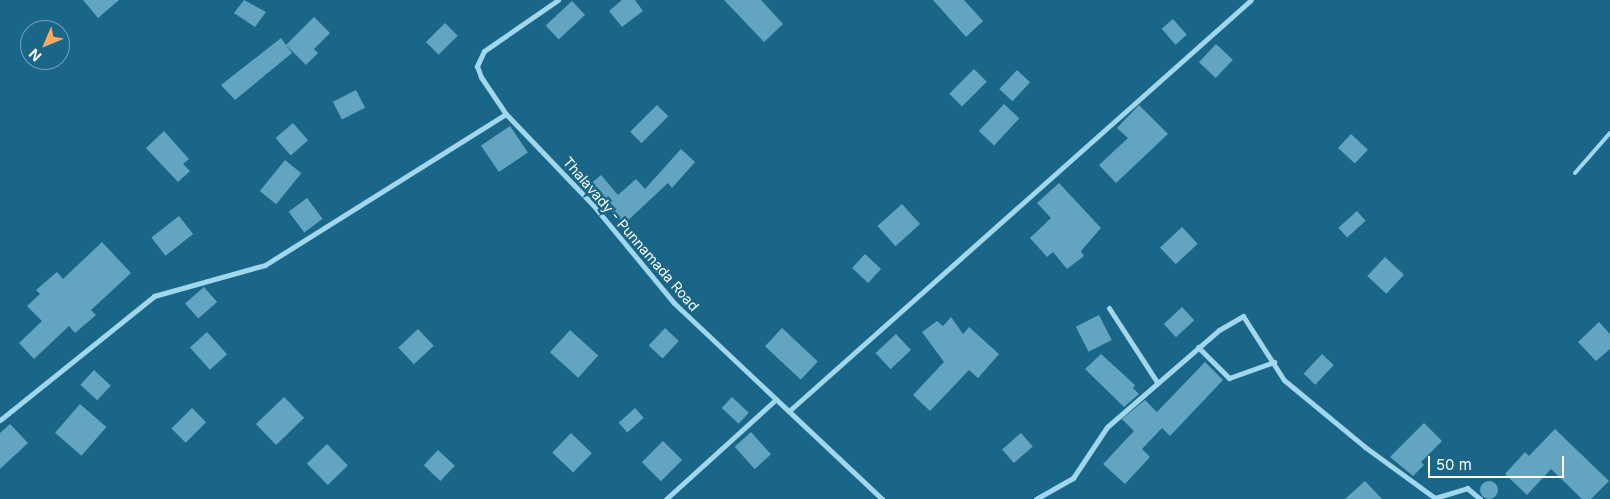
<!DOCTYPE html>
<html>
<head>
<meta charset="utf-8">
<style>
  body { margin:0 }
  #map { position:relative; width:1610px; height:499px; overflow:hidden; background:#196688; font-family:Inter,sans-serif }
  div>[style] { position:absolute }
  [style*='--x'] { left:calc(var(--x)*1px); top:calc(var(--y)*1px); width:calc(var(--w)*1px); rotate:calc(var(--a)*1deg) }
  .building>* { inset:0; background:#63a4c0; transform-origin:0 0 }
  .round { border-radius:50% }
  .service>* { height:4px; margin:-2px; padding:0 2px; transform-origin:2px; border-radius:2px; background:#a1d7ed }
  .minor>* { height:5px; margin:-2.5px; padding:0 2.5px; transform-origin:2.5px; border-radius:2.5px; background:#a1d7ed }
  span { translate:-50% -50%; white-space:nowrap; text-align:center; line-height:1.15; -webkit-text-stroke:5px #196688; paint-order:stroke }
  .street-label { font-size:14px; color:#fff }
  .north { position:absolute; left:20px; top:20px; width:50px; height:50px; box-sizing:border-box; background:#196688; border:1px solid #75a3b8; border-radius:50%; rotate:225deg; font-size:14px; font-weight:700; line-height:20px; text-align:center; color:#fff }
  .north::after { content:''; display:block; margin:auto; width:18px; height:22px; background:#ffa75d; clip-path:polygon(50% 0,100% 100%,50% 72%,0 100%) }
  .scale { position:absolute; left:1428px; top:456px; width:136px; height:22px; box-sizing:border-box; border:2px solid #fff; border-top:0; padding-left:6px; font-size:15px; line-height:18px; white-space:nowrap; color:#fff; -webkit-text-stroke:4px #196688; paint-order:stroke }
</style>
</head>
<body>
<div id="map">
  <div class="building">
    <i style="clip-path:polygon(83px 0,119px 0,98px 18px)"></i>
    <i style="clip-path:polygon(244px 0,266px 12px,255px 27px,234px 13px)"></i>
    <i style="clip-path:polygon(622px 0,635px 0,643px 11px,622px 27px,609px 11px)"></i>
    <i style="clip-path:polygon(724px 0,761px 0,783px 24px,764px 42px)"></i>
    <i style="clip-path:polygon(933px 0,964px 0,983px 21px,966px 37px)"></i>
    <i style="left:572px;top:1px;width:19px;height:36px;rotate:47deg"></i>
    <i style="clip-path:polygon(314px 17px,330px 33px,314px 49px,318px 53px,306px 65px,286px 45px,292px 53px,235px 100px,221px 85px,281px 38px,286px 45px)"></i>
    <i style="left:1173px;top:19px;width:21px;height:15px;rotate:49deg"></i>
    <i style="left:445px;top:23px;width:18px;height:27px;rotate:45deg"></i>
    <i style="left:1216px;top:44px;width:23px;height:25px;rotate:43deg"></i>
    <i style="left:974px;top:69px;width:18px;height:35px;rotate:45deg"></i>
    <i style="left:1017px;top:70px;width:18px;height:26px;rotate:43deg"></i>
    <i style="left:356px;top:90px;width:20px;height:26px;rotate:63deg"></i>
    <i style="left:1004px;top:104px;width:21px;height:37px;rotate:43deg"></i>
    <i style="left:657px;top:105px;width:16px;height:38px;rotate:45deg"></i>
    <i style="clip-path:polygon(1139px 105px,1168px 134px,1116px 183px,1099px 165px,1128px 138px,1117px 128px)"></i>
    <i style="left:293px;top:123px;width:23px;height:23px;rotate:49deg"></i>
    <i style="left:510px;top:126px;width:32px;height:35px;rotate:56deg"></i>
    <i style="clip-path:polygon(164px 131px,189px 159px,183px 164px,190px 171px,178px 182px,146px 148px)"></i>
    <i style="left:1351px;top:134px;width:23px;height:19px;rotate:43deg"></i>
    <i style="clip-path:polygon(681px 149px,695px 162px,672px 188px,668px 183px,624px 224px,588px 186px,601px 175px,618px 195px,636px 179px,645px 189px)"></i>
    <i style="left:285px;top:160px;width:21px;height:40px;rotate:39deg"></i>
    <i style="clip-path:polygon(1059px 183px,1101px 228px,1081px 251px,1084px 256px,1067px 269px,1053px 252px,1047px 257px,1030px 238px,1051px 218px,1037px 203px)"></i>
    <i style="left:307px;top:198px;width:26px;height:23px;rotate:53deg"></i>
    <i style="left:902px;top:204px;width:27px;height:33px;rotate:48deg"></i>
    <i style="left:1357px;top:211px;width:13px;height:25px;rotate:48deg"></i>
    <i style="left:179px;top:216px;width:23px;height:35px;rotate:52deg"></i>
    <i style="left:1182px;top:227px;width:23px;height:30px;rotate:47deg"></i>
    <i style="clip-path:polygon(102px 242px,131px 273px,91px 310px,96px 315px,75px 333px,69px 326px,34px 359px,19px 343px,42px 321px,27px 306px,40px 294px,36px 290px,57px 272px,63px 279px)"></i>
    <i style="left:865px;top:254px;width:22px;height:19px;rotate:43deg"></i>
    <i style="left:1385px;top:257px;width:26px;height:26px;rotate:43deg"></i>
    <i style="left:204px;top:287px;width:20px;height:25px;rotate:49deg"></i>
    <i style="left:1182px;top:307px;width:18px;height:25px;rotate:47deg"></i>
    <i style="left:1099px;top:315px;width:28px;height:26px;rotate:63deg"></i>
    <i style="clip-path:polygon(951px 317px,963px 334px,969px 327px,999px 354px,978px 378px,969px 370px,930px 411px,913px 395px,944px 362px,922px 332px,937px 321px,943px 326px)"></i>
    <i style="clip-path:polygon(1599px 322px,1610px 334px,1610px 349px,1596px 361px,1578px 342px)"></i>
    <i style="left:665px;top:328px;width:19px;height:24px;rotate:43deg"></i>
    <i style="left:782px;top:328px;width:49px;height:25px;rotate:43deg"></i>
    <i style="left:418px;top:329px;width:23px;height:27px;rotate:47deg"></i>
    <i style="left:570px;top:330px;width:38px;height:30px;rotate:42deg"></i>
    <i style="left:207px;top:332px;width:30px;height:23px;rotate:48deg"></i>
    <i style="left:896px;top:334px;width:22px;height:28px;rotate:47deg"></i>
    <i style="clip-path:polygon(1101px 354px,1135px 385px,1133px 388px,1139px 394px,1124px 407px,1085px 369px)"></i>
    <i style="left:1322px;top:354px;width:16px;height:27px;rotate:43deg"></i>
    <i style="clip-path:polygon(1205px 362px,1223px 380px,1170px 436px,1162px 428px,1142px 449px,1150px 457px,1125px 484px,1103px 464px,1134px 431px,1122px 419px,1145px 400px,1157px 412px)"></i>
    <i style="left:94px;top:370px;width:23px;height:20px;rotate:43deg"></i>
    <i style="left:284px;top:397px;width:29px;height:39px;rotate:46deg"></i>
    <i style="left:732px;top:397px;width:23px;height:15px;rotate:43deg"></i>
    <i style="left:80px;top:404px;width:35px;height:38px;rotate:41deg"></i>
    <i style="left:192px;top:408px;width:20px;height:29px;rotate:45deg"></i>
    <i style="left:635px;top:408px;width:13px;height:22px;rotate:48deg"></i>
    <i style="clip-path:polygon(1424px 423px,1442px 441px,1421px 462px,1424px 465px,1413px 476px,1390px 457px)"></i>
    <i style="clip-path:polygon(10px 424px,28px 443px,0 469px,0 433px)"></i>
    <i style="clip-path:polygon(1555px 429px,1609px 481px,1591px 499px,1582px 499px,1551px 469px,1527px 495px,1505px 474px,1525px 452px,1529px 456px)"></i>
    <i style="left:751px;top:432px;width:30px;height:22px;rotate:48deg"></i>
    <i style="left:571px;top:433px;width:29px;height:27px;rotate:44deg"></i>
    <i style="left:1021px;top:433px;width:18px;height:25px;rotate:49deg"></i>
    <i style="left:663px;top:441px;width:27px;height:30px;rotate:45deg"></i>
    <i style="left:327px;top:444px;width:30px;height:28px;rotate:46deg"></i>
    <i style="left:438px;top:450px;width:23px;height:21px;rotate:43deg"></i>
    <i class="round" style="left:1480px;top:481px;width:18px;height:18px"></i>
    <i style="clip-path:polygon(1365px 481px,1382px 499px,1345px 499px)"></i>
  </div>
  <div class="service">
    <i style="--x:1575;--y:173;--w:53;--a:-48.8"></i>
  </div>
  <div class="minor">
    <i style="--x:558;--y:0;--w:90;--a:145.4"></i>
    <i style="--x:484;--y:51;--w:17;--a:115"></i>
    <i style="--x:477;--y:66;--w:12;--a:70"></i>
    <i style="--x:481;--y:77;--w:45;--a:56"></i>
    <i style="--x:506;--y:114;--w:126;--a:46.3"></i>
    <i style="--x:593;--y:205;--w:127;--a:50.4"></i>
    <i style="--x:674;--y:303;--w:286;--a:43.3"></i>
    <i style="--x:1109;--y:308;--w:88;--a:57"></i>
    <i style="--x:1198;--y:347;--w:44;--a:45"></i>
    <i style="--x:1229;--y:378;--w:48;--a:-19.6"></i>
    <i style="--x:789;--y:411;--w:618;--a:-41.66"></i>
    <i style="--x:0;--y:420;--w:198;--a:-38.8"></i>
    <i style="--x:154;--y:296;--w:115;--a:-15.6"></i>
    <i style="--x:265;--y:265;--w:284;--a:-32.1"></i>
    <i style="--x:666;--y:499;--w:147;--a:-42.2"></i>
    <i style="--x:1036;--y:499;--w:43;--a:-29.6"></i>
    <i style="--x:1073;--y:478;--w:61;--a:-56.3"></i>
    <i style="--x:1107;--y:427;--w:148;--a:-40.9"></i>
    <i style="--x:1219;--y:330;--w:28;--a:-30"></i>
    <i style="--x:1243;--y:316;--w:76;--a:57.4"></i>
    <i style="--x:1284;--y:380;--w:105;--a:39.6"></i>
    <i style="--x:1365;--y:447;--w:87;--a:36.1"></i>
    <i style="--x:1435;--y:498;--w:34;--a:-17"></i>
    <i style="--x:1467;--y:488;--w:17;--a:40"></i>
  </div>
  <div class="street-label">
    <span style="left:631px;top:234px;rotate:49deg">Thalavady - Punnamada Road</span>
  </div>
  <div class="north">N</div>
  <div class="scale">50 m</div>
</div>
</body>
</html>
